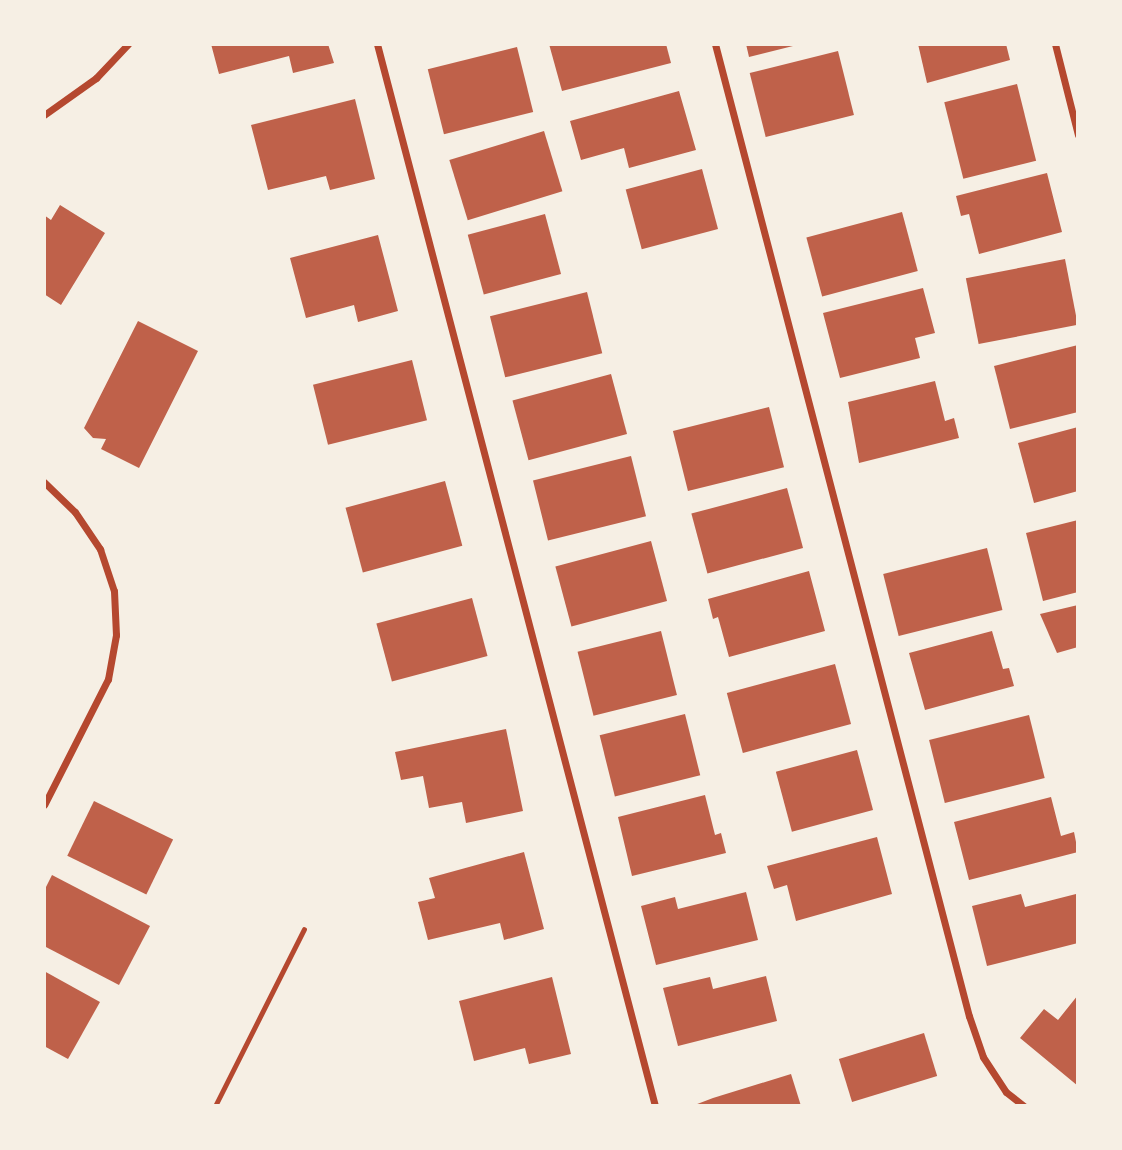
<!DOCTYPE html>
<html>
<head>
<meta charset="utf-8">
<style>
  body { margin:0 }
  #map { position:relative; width:1122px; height:1150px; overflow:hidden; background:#f6efe4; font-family:Jost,sans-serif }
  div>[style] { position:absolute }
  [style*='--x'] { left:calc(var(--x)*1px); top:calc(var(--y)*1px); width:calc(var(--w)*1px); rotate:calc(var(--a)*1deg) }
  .building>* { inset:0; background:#bf614a; transform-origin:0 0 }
  .service>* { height:5px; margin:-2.5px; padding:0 2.5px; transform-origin:2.5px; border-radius:2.5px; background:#b5482f }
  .minor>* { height:7px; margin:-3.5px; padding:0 3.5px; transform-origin:3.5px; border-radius:3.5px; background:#b5482f }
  span { translate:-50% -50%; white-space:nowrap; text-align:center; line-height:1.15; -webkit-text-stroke:6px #f6efe4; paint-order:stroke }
  .frame { position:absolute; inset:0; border:46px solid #f6efe4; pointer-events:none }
</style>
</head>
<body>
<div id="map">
  <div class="building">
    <i style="clip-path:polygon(211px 44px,328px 44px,334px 63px,293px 73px,289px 56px,219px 74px)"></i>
    <i style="clip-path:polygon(549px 44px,666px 44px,671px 63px,562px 91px)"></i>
    <i style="clip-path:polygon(746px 44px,797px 44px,797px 45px,749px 57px)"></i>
    <i style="clip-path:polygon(918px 44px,1006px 44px,1010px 60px,927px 83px)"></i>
    <i style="left:517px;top:47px;width:67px;height:92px;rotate:76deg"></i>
    <i style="left:838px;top:51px;width:66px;height:91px;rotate:76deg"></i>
    <i style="left:1017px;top:84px;width:79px;height:75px;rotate:76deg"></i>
    <i style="clip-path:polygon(679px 91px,696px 150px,629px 168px,624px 148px,581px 160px,570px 121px)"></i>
    <i style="clip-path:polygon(355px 99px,375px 179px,330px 190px,326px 176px,268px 190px,251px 125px)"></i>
    <i style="left:544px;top:131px;width:63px;height:99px;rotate:73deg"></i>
    <i style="left:702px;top:169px;width:62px;height:79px;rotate:75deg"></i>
    <i style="clip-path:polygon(1047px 173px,1062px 232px,979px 254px,969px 214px,961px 216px,956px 196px)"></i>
    <i style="clip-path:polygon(60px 205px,105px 233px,61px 305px,44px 294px,44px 215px,51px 220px)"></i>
    <i style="left:902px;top:212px;width:61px;height:99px;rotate:75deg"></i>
    <i style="left:545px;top:214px;width:62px;height:80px;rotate:75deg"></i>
    <i style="clip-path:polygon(378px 235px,398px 311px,358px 322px,354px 305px,306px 318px,290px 258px)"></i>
    <i style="left:1065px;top:259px;width:67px;height:101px;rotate:79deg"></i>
    <i style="clip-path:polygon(923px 288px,935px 333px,915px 338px,920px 358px,840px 378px,823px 313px)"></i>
    <i style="left:587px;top:292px;width:63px;height:100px;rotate:76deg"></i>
    <i style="clip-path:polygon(138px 321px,198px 351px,139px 468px,101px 449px,106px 439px,93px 438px,84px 428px)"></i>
    <i style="clip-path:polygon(1078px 345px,1078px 412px,1010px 429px,994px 366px)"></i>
    <i style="left:412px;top:360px;width:62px;height:102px;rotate:76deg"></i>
    <i style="left:611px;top:374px;width:62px;height:102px;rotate:75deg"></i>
    <i style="clip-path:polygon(935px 381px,945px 421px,954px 418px,959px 438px,859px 463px,848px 402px)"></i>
    <i style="left:769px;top:407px;width:62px;height:99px;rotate:76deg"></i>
    <i style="clip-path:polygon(1078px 427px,1078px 491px,1034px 503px,1018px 443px)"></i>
    <i style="left:631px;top:456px;width:62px;height:101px;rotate:76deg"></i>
    <i style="left:445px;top:481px;width:67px;height:103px;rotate:75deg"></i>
    <i style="left:787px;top:488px;width:62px;height:99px;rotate:75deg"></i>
    <i style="clip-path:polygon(1078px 520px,1078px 592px,1043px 601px,1026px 533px)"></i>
    <i style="left:651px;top:541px;width:62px;height:99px;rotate:75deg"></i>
    <i style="left:987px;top:548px;width:64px;height:107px;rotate:76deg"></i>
    <i style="clip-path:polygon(809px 571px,825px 631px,729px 657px,718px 617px,713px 619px,708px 599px)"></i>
    <i style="left:472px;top:598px;width:60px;height:99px;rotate:75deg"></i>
    <i style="clip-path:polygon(1078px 605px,1078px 647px,1057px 653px,1040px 614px)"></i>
    <i style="left:661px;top:631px;width:66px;height:86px;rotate:76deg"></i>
    <i style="clip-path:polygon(992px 631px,1003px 669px,1009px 668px,1014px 686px,925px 710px,909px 653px)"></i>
    <i style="left:835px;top:664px;width:62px;height:112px;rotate:75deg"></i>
    <i style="left:685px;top:714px;width:63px;height:88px;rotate:76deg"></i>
    <i style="left:1029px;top:715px;width:65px;height:103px;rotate:76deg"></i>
    <i style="clip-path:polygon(506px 729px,523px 811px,466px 823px,462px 802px,429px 808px,423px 776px,401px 780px,395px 752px)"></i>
    <i style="left:857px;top:750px;width:62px;height:84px;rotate:75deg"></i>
    <i style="clip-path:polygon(705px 795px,715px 835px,721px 833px,726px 853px,632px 876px,618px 817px)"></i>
    <i style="clip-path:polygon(1051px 797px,1061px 836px,1074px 832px,1078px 852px,969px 880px,954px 822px)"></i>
    <i style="left:94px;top:801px;width:88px;height:61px;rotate:26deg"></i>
    <i style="clip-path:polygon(877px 837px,892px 894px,796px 921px,787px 885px,774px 889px,767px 866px)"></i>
    <i style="clip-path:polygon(524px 852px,544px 929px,504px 940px,500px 923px,428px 940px,418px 902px,435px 898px,429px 878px)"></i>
    <i style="clip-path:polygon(52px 875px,150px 926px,119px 985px,44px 946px,44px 891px)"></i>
    <i style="clip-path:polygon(746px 892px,758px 940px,656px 965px,641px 906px,675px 897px,678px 909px)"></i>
    <i style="clip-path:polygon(1021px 894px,1025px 907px,1076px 894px,1078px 943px,987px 966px,972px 906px)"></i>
    <i style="clip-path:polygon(44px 971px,100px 1002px,68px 1059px,44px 1046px)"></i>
    <i style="clip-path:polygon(766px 976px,777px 1021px,678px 1046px,663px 988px,710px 977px,713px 989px)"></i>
    <i style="clip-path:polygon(552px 977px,571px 1054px,529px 1064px,525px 1048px,474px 1061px,459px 1001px)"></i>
    <i style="clip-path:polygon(1078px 995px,1078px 1086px,1020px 1038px,1044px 1009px,1058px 1020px)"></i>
    <i style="left:924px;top:1033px;width:45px;height:89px;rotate:73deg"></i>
    <i style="clip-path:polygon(791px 1074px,801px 1106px,692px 1106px,713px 1098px)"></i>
  </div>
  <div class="service">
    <i style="--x:215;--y:1106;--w:198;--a:-63.3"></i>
  </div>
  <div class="minor">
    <i style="--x:377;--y:44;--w:1098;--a:75.33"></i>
    <i style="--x:715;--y:44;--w:1005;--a:75.36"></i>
    <i style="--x:969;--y:1016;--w:43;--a:71.1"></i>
    <i style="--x:983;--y:1057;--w:42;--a:56.7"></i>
    <i style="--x:1006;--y:1092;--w:23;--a:38"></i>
    <i style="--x:1055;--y:44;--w:94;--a:75.8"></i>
    <i style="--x:44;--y:115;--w:64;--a:-35.4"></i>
    <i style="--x:96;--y:78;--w:47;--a:-46.7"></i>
    <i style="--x:44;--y:482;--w:43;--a:44.1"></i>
    <i style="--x:75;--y:512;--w:45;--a:56"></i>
    <i style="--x:100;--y:549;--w:44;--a:71.6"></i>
    <i style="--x:114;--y:591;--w:44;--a:87.4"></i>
    <i style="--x:116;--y:635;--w:45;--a:100.3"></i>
    <i style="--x:108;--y:679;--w:141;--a:116.9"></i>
  </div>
  <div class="frame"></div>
</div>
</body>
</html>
